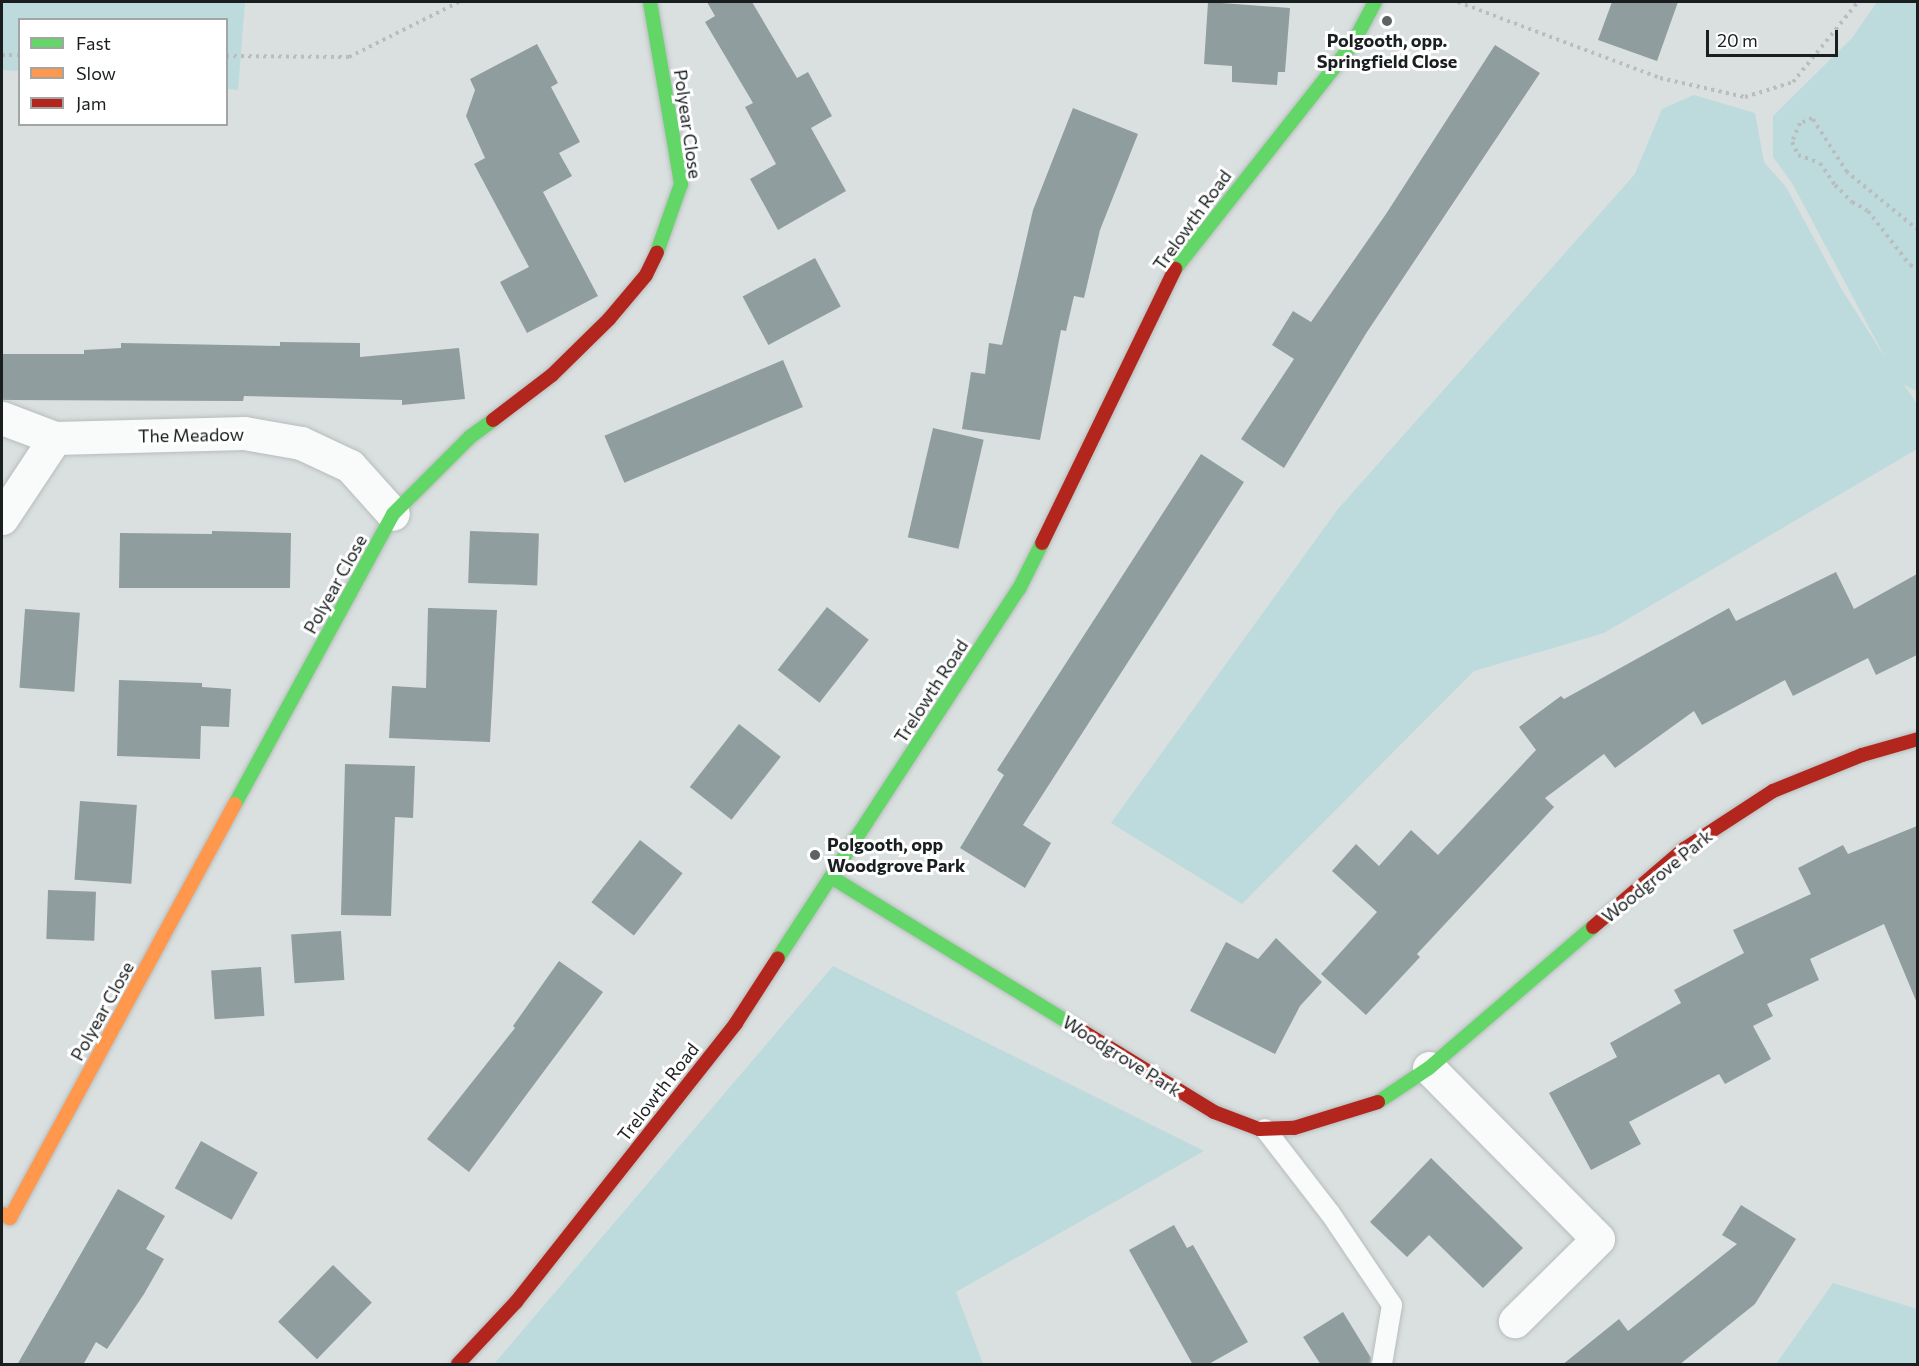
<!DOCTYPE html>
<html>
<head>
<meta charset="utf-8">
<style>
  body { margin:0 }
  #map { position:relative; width:1919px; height:1366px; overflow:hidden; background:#dae0e0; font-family:Commissioner,sans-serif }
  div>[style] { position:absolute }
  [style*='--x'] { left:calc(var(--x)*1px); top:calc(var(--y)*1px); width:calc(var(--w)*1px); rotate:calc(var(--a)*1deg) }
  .green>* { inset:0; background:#bddadd }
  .building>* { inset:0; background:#909d9f; transform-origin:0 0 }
  .path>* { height:4px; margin-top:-2px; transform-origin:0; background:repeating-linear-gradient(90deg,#babdbd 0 3px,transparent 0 7.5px) }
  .roads { filter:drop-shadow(0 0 2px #b7bcbc) drop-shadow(0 0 2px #b7bcbc) }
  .lane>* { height:20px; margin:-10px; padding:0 10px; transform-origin:10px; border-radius:10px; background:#f9fafa }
  .street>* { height:33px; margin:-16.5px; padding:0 16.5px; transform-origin:16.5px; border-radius:16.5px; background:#f9fafa }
  .fast>* { height:14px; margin:-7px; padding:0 7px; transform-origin:7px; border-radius:7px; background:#63d668 }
  .slow>* { height:14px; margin:-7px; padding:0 7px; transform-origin:7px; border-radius:7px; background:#ff974d }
  .jam>* { height:14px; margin:-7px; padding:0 7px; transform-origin:7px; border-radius:7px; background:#b3261e }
  .dots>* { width:16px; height:16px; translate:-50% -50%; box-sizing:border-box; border:3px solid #fff; border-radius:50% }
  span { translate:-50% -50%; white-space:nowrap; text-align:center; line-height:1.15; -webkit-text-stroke:6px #fff; paint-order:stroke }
  .poi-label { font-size:18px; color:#191e1e; font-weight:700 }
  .left { translate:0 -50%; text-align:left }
  .street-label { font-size:18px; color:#191e1e }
  .frame { position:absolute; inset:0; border:3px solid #191e1e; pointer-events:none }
  .legend { position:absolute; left:18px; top:18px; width:210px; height:108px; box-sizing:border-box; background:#fff; border:2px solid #a3a5a5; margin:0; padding:8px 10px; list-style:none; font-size:18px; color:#191e1e }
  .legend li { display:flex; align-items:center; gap:12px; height:30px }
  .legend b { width:30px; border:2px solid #a3a5a5 }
  .scale { position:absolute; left:1706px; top:30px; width:132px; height:27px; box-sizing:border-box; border:3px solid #191e1e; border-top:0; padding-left:8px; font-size:18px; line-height:21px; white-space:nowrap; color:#191e1e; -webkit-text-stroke:4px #fff; paint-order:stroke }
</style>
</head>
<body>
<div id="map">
  <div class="green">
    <i style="clip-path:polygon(2px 2px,245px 2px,238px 90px,227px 89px,226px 20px,20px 20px,19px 71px,2px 70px)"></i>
    <i style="clip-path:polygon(1877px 2px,1917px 2px,1917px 391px,1904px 385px,1917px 404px,1917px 449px,1604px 633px,1474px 671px,1242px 904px,1111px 823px,1338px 509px,1635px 174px,1662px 109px,1694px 95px,1755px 113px,1764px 162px,1786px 187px,1842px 290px,1886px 359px,1792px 183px,1773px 157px,1773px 116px,1852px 38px)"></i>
    <i style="clip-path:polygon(833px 966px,1204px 1151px,956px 1292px,983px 1364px,494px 1364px)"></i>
    <i style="clip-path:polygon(1833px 1283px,1917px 1309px,1917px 1364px,1776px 1364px)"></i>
  </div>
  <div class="building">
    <i style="clip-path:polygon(707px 2px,752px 2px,797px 78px,808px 72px,832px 116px,811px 128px,846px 191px,778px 230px,750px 179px,776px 164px,745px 107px,753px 103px,705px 22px,715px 16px)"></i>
    <i style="clip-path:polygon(1208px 2px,1290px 8px,1285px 72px,1278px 72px,1277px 85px,1232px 82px,1232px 66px,1204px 64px)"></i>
    <i style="clip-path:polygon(1612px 2px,1678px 2px,1657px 61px,1598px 40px)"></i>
    <i style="clip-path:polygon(537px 44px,558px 83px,551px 87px,580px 142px,559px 153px,572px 176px,543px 192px,598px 296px,527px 333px,500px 282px,529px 267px,474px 164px,485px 158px,466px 116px,475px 90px,470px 79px)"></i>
    <i style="clip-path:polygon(1495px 45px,1540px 73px,1367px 332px,1284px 468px,1241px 439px,1294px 359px,1272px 345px,1293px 311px,1311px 322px,1386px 214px)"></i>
    <i style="clip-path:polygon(1073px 108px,1138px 134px,1100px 230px,1084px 298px,1074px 296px,1066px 331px,1061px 330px,1040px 440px,962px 429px,971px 372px,985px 374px,989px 343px,1002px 345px,1033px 210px)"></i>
    <i style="left:815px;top:258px;width:55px;height:82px;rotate:62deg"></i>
    <i style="clip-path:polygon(280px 342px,360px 343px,360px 357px,459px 348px,465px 399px,402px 405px,402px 400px,244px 396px,243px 401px,2px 400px,2px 354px,84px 354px,84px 350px,121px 348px,121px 343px,280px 346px)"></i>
    <i style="left:783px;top:360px;width:51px;height:194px;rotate:67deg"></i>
    <i style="left:933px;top:428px;width:52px;height:112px;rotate:13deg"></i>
    <i style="clip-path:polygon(1201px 454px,1244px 482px,1023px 825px,1051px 843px,1025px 888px,960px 848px,1004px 775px,997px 770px)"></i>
    <i style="clip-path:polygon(212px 531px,291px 533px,290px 588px,119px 588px,120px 533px,212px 534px)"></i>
    <i style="left:470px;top:531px;width:69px;height:52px;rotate:2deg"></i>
    <i style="clip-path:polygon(1836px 572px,1854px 609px,1917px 574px,1917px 655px,1876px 675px,1868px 658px,1793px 696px,1785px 680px,1702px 725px,1694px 711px,1615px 768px,1604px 754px,1545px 798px,1554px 807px,1417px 954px,1420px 957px,1366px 1015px,1321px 974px,1377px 912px,1332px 871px,1356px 844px,1379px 866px,1411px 830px,1438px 855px,1536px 750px,1519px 727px,1561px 696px,1564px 699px,1729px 608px,1736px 621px)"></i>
    <i style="left:827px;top:607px;width:53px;height:80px;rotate:38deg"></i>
    <i style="clip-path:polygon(428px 608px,497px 610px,490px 742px,389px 738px,392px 686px,426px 688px)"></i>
    <i style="left:25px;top:609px;width:55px;height:79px;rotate:4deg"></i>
    <i style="clip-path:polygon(119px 680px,202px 683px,202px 687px,231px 689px,229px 727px,201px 726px,200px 759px,117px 756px)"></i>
    <i style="left:739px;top:724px;width:53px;height:80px;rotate:38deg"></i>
    <i style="clip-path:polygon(345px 764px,415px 766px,413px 818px,395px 817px,391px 916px,341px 915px)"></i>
    <i style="left:80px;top:801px;width:57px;height:79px;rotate:4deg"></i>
    <i style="clip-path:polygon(1917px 826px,1917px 1003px,1884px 924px,1810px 959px,1819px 980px,1767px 1004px,1773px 1016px,1753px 1026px,1771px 1059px,1725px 1084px,1719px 1074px,1629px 1122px,1641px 1144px,1591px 1170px,1549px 1093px,1617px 1057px,1610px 1043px,1681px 1003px,1674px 990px,1744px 953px,1733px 930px,1811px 894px,1798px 868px,1843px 845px,1848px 854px)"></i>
    <i style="left:640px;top:840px;width:54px;height:79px;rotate:38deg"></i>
    <i style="left:48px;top:890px;width:48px;height:49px;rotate:2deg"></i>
    <i style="left:341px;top:931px;width:49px;height:50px;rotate:86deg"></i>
    <i style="clip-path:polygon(1276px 938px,1322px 982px,1300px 1006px,1275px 1054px,1190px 1011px,1226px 942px,1258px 959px)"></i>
    <i style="clip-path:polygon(559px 961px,603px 992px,469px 1172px,427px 1139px,515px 1028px,513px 1026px)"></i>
    <i style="left:261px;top:967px;width:49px;height:50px;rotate:86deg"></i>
    <i style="left:201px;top:1141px;width:65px;height:54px;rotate:29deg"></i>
    <i style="clip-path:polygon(1431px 1158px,1523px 1248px,1483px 1288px,1429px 1235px,1407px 1257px,1370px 1222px)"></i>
    <i style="clip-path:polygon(118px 1189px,165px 1216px,146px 1249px,164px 1259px,144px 1294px,107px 1349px,96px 1342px,83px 1365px,17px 1365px)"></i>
    <i style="clip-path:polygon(1741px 1205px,1796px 1239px,1755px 1304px,1679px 1365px,1562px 1365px,1619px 1319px,1628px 1331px,1737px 1244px,1722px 1235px)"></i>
    <i style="clip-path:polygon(1174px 1225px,1187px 1248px,1193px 1245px,1248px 1342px,1207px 1365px,1193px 1365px,1129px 1250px)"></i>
    <i style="left:333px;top:1265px;width:54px;height:79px;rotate:44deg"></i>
    <i style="clip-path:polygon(1343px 1312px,1371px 1358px,1370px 1365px,1321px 1365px,1303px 1337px)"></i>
  </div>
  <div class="path">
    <i style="--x:1458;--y:2;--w:216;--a:20.6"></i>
    <i style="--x:1660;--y:78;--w:87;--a:12.6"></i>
    <i style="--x:1745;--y:97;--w:50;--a:-17.4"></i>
    <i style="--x:1793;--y:82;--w:103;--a:-50.9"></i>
    <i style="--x:2;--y:55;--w:18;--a:0"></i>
    <i style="--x:226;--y:56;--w:123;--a:0.5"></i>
    <i style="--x:349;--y:57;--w:123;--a:-26.6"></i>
    <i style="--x:1918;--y:230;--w:92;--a:-140.8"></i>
    <i style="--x:1847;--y:172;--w:64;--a:-122.9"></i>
    <i style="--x:1812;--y:118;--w:13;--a:157"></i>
    <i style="--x:1800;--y:123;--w:21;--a:113"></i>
    <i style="--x:1792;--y:142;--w:14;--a:65"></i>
    <i style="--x:1798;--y:155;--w:23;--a:20"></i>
    <i style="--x:1820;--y:163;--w:27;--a:56"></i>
    <i style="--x:1835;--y:185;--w:24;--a:45"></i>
    <i style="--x:1852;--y:202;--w:18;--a:29"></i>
    <i style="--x:1868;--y:211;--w:68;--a:52.1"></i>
    <i style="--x:1910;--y:265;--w:9;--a:27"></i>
  </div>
  <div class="roads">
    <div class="lane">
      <i style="--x:1265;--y:1129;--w:106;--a:52.3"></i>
      <i style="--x:1330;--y:1213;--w:111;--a:56"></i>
      <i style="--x:1392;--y:1305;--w:60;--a:99.6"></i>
    </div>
    <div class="street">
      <i style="--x:2;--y:418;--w:57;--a:20.7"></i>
      <i style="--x:55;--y:438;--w:189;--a:-1.5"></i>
      <i style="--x:244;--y:433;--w:58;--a:10"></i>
      <i style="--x:301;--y:443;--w:54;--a:25.1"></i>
      <i style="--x:350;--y:466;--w:64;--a:48.1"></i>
      <i style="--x:2;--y:518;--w:96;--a:-56.5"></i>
      <i style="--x:1429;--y:1068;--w:240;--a:45.3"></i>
      <i style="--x:1598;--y:1239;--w:117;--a:135.3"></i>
    </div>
    <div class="fast">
      <i style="--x:650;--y:2;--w:185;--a:80.3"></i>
      <i style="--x:681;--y:184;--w:72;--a:109.4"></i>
      <i style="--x:1175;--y:269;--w:285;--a:-51.7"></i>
      <i style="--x:1352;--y:45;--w:49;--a:-61.9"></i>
      <i style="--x:235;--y:804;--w:330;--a:-61.4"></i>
      <i style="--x:393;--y:514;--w:109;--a:-45"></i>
      <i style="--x:470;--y:437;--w:29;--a:-36"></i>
      <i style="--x:831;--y:877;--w:294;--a:31.5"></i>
      <i style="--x:778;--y:958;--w:441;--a:-56.9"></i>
      <i style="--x:1019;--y:589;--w:51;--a:-63.4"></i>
      <i style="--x:1378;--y:1102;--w:61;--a:-33.7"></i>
      <i style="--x:1429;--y:1068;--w:216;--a:-40.7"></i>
    </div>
    <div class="slow">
      <i style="--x:2;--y:1214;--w:9;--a:27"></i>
      <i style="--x:10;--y:1218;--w:471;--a:-61.5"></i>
    </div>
    <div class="jam">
      <i style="--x:493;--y:420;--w:74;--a:-37.3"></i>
      <i style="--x:552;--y:375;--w:80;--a:-44.5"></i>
      <i style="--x:609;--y:319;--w:57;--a:-49.9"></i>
      <i style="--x:646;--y:275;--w:25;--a:-64"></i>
      <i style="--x:1042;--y:543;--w:305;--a:-64.1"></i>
      <i style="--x:1593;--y:927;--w:120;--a:-40.6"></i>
      <i style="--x:1684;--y:849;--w:106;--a:-33.1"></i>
      <i style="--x:1773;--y:791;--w:96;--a:-22"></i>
      <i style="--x:1862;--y:755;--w:58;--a:-15.9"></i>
      <i style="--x:1082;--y:1031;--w:155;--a:31.5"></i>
      <i style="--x:1214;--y:1112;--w:48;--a:20.7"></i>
      <i style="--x:1259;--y:1129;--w:35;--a:-2"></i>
      <i style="--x:1294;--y:1128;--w:88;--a:-17.2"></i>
      <i style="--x:458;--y:1364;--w:85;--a:-46.9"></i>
      <i style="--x:516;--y:1302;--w:355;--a:-51.7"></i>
      <i style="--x:736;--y:1023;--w:77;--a:-57.1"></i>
    </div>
  </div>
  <div class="dots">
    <i style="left:1387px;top:21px;background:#5d6262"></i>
    <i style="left:815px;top:855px;background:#5d6262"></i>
  </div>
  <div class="poi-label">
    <span style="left:1387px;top:51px">Polgooth, opp.<br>Springfield Close</span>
    <span class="left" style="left:827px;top:855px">Polgooth, opp<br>Woodgrove Park</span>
  </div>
  <div class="street-label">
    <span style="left:688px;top:124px;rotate:82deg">Polyear Close</span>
    <span style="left:1192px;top:220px;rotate:-54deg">Trelowth Road</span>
    <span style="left:191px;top:435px;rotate:-1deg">The Meadow</span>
    <span style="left:335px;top:584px;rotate:-61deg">Polyear Close</span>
    <span style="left:931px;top:691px;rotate:-57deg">Trelowth Road</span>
    <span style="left:1657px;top:876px;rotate:-39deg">Woodgrove Park</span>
    <span style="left:102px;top:1011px;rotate:-61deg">Polyear Close</span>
    <span style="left:1122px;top:1056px;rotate:32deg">Woodgrove Park</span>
    <span style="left:658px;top:1092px;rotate:-52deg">Trelowth Road</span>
  </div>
  <div class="frame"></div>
  <ul class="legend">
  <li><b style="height:8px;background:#63d668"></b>Fast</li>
  <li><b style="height:8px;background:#ff974d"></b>Slow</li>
  <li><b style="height:8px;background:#b3261e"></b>Jam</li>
  </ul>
  <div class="scale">20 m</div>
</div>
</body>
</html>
